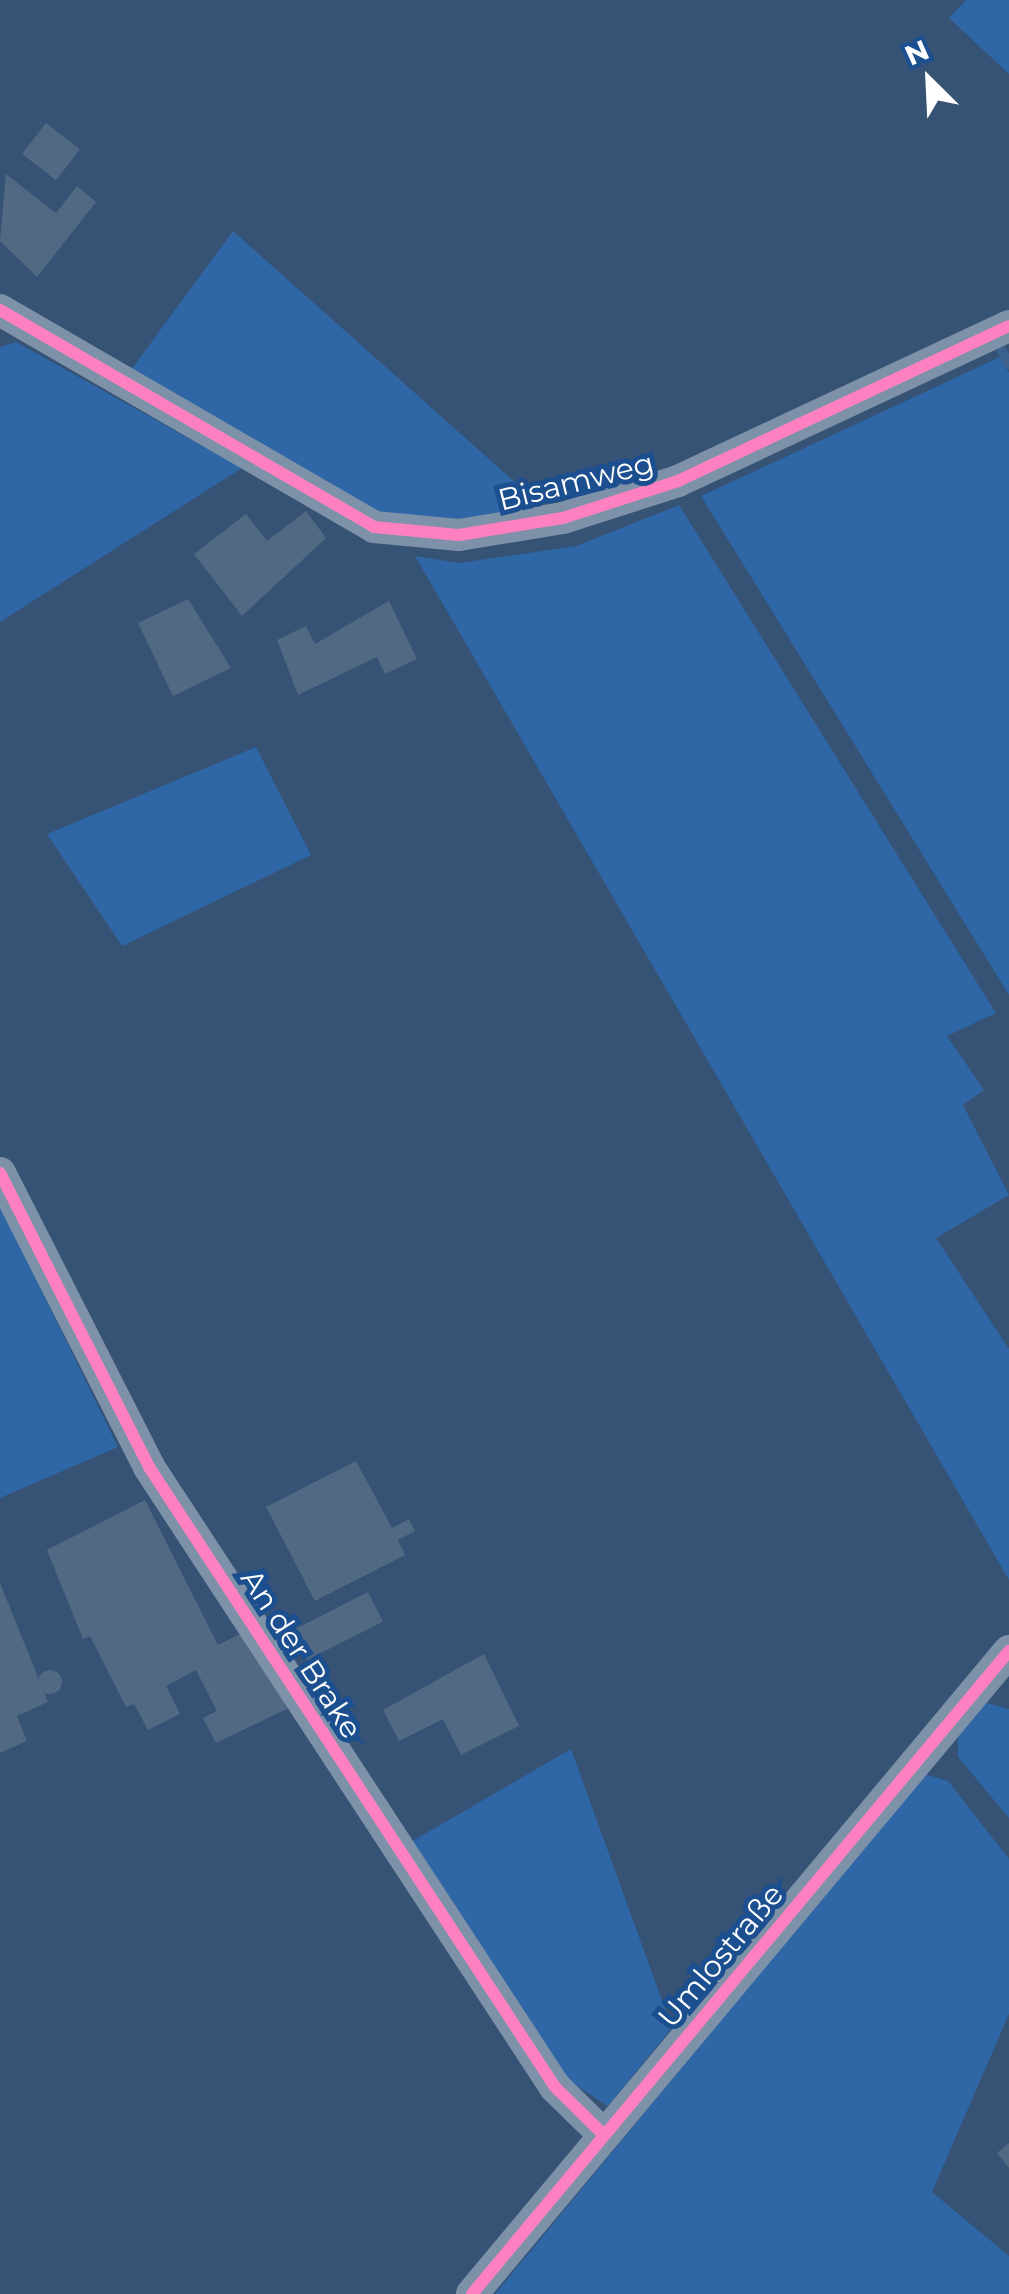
<!DOCTYPE html>
<html>
<head>
<meta charset="utf-8">
<style>
  body { margin:0 }
  #map { position:relative; width:1009px; height:2294px; overflow:hidden; background:#365274; font-family:Montserrat,sans-serif }
  div>[style] { position:absolute }
  [style*='--x'] { left:calc(var(--x)*1px); top:calc(var(--y)*1px); width:calc(var(--w)*1px); rotate:calc(var(--a)*1deg) }
  .green>* { inset:0; background:#2f66a5 }
  .stream>* { height:10px; margin:-5px; padding:0 5px; transform-origin:5px; border-radius:5px; background:#3b618d }
  .building>* { inset:0; background:#526984; transform-origin:0 0 }
  .round { border-radius:50% }
  .street>* { height:32px; margin:-16px; padding:0 16px; transform-origin:16px; border-radius:16px; background:#7d92a8 }
  .cycleway>* { height:12px; margin:-6px; padding:0 6px; transform-origin:6px; border-radius:6px; background:#ff80c0 }
  span { translate:-50% -50%; white-space:nowrap; text-align:center; line-height:1.15; -webkit-text-stroke:10px #1b4f8f; paint-order:stroke }
  .street-label { font-size:30px; color:#fff }
  .north { position:absolute; left:879px; top:30px; width:100px; height:100px; -webkit-text-stroke:8px #1b4f8f; paint-order:stroke; rotate:336deg; font-size:28px; font-weight:700; line-height:40px; text-align:center; color:#fff }
  .north::after { content:''; display:block; margin:auto; width:35px; height:45px; background:#fff; clip-path:polygon(50% 0,100% 100%,50% 72%,0 100%) }
</style>
</head>
<body>
<div id="map">
  <div class="green">
    <i style="clip-path:polygon(966px 0,1009px 0,1009px 74px,949px 18px)"></i>
    <i style="clip-path:polygon(233px 231px,544px 508px,450px 521px,377px 514px,128px 374px)"></i>
    <i style="clip-path:polygon(16px 342px,242px 468px,0 622px,0 347px)"></i>
    <i style="clip-path:polygon(1000px 357px,1009px 373px,1009px 995px,701px 496px)"></i>
    <i style="clip-path:polygon(679px 505px,996px 1013px,947px 1036px,984px 1090px,963px 1105px,1009px 1195px,936px 1238px,1009px 1349px,1009px 1580px,415px 556px,459px 563px,576px 546px)"></i>
    <i style="clip-path:polygon(256px 747px,311px 855px,122px 946px,47px 834px)"></i>
    <i style="clip-path:polygon(0 1205px,118px 1447px,0 1498px)"></i>
    <i style="clip-path:polygon(987px 1703px,1009px 1709px,1009px 1818px,958px 1757px,958px 1731px)"></i>
    <i style="clip-path:polygon(571px 1749px,672px 2028px,608px 2106px,558px 2074px,409px 1843px)"></i>
    <i style="clip-path:polygon(924px 1774px,948px 1781px,1009px 1859px,1009px 2014px,932px 2192px,1009px 2256px,1009px 2294px,495px 2294px)"></i>
  </div>
  <div class="stream">
    <i style="--x:1002;--y:351;--w:15;--a:62"></i>
  </div>
  <div class="building">
    <i style="left:46px;top:123px;width:43px;height:39px;rotate:38deg"></i>
    <i style="clip-path:polygon(6px 174px,56px 213px,77px 186px,96px 202px,37px 277px,0 241px)"></i>
    <i style="clip-path:polygon(306px 511px,326px 538px,242px 616px,194px 554px,246px 514px,267px 541px)"></i>
    <i style="clip-path:polygon(188px 599px,231px 668px,173px 696px,138px 623px)"></i>
    <i style="clip-path:polygon(389px 601px,417px 659px,385px 674px,377px 657px,298px 695px,277px 640px,306px 626px,315px 644px)"></i>
    <i style="clip-path:polygon(356px 1461px,392px 1528px,409px 1519px,415px 1531px,398px 1540px,405px 1555px,315px 1601px,266px 1507px)"></i>
    <i style="clip-path:polygon(145px 1500px,218px 1645px,246px 1631px,291px 1707px,216px 1743px,203px 1718px,217px 1711px,196px 1670px,166px 1686px,180px 1714px,148px 1730px,134px 1704px,126px 1707px,90px 1636px,83px 1639px,47px 1550px)"></i>
    <i style="clip-path:polygon(0 1583px,48px 1702px,17px 1716px,27px 1741px,0 1753px)"></i>
    <i style="left:368px;top:1592px;width:33px;height:85px;rotate:63deg"></i>
    <i style="clip-path:polygon(484px 1654px,519px 1726px,461px 1755px,443px 1719px,399px 1741px,383px 1710px)"></i>
    <i class="round" style="left:38px;top:1670px;width:24px;height:24px"></i>
    <i style="clip-path:polygon(1009px 2143px,1009px 2168px,997px 2153px)"></i>
  </div>
  <div class="street">
    <i style="--x:0;--y:310;--w:432;--a:30.1"></i>
    <i style="--x:374;--y:527;--w:85;--a:5.4"></i>
    <i style="--x:459;--y:535;--w:105;--a:-9.3"></i>
    <i style="--x:563;--y:518;--w:121;--a:-17.8"></i>
    <i style="--x:678;--y:481;--w:365;--a:-25.1"></i>
    <i style="--x:0;--y:1173;--w:330;--a:63.1"></i>
    <i style="--x:149;--y:1467;--w:741;--a:56.78"></i>
    <i style="--x:555;--y:2087;--w:67;--a:44.4"></i>
    <i style="--x:472;--y:2294;--w:838;--a:-50.13"></i>
  </div>
  <div class="cycleway">
    <i style="--x:0;--y:310;--w:432;--a:30.1"></i>
    <i style="--x:374;--y:527;--w:85;--a:5.4"></i>
    <i style="--x:459;--y:535;--w:105;--a:-9.3"></i>
    <i style="--x:563;--y:518;--w:121;--a:-17.8"></i>
    <i style="--x:678;--y:481;--w:365;--a:-25.1"></i>
    <i style="--x:0;--y:1173;--w:330;--a:63.1"></i>
    <i style="--x:149;--y:1467;--w:741;--a:56.78"></i>
    <i style="--x:555;--y:2087;--w:67;--a:44.4"></i>
    <i style="--x:472;--y:2294;--w:838;--a:-50.13"></i>
  </div>
  <div class="street-label">
    <span style="left:576px;top:482px;rotate:-14deg">Bisamweg</span>
    <span style="left:301px;top:1654px;rotate:57deg">An der Brake</span>
    <span style="left:721px;top:1956px;rotate:-50deg">Umlostraße</span>
  </div>
  <div class="north">N</div>
</div>
</body>
</html>
